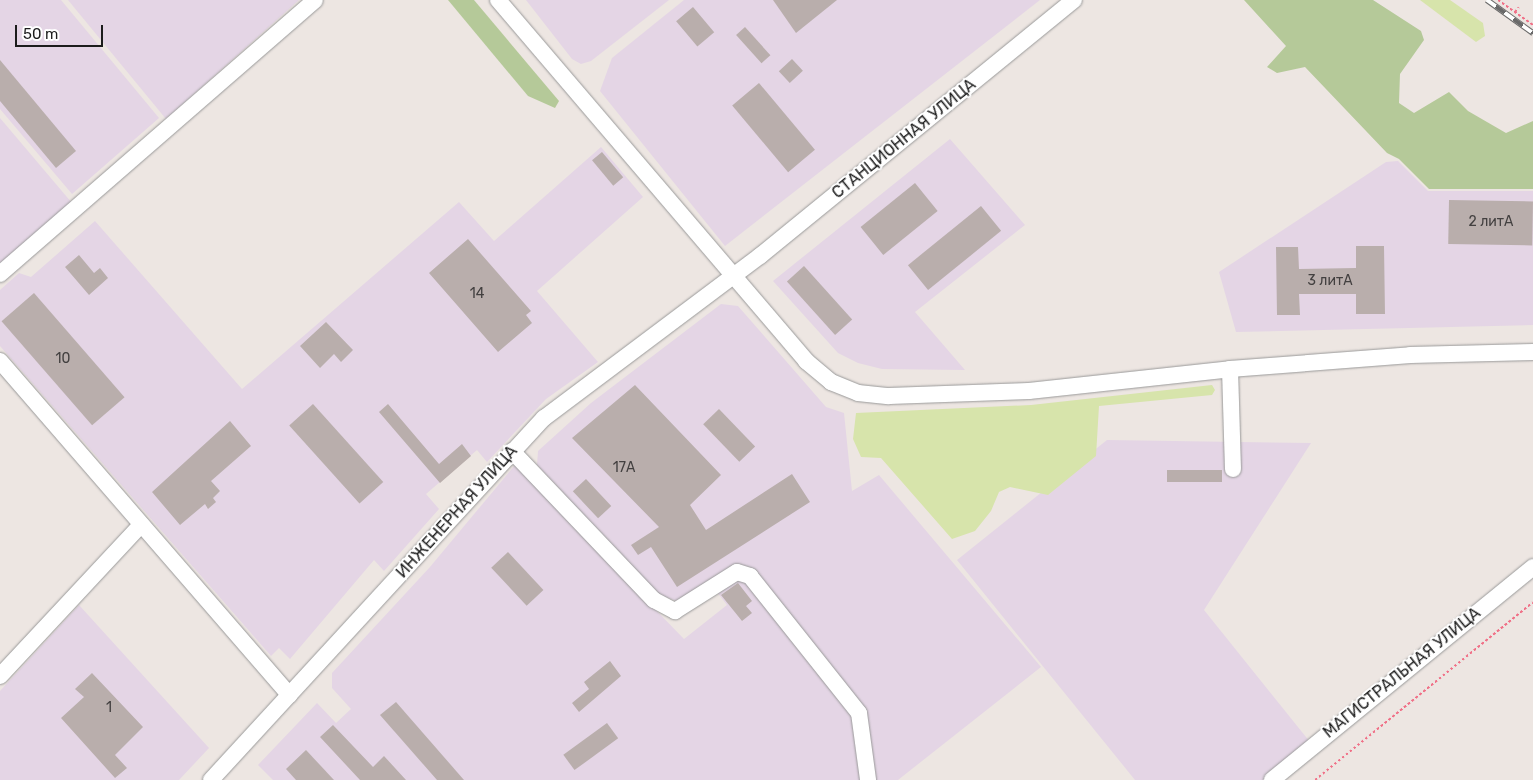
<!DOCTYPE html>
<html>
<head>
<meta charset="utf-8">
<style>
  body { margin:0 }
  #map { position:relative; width:1533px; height:780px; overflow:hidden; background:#ede6e2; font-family:Rubik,sans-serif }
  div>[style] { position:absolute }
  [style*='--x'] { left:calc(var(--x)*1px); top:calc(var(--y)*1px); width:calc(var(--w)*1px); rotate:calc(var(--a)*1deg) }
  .industrial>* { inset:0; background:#e4d5e5 }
  .grass>* { inset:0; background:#d7e4ab }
  .forest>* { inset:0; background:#b5c999 }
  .building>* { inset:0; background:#b9aeac; transform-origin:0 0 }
  .path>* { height:2px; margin-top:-1px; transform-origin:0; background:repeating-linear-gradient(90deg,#f07087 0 2.5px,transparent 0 5px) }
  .roads { filter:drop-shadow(0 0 1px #999) drop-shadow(0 0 1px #999) }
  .minor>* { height:16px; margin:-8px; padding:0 8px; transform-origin:8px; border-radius:8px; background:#fff }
  .rail>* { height:5.5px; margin-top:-2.75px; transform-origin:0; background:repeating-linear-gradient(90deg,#fff 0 11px,#6a6a6a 0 22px); box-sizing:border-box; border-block:1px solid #6a6a6a }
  span { translate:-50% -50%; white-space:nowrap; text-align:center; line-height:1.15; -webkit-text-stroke:4px #fff; paint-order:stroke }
  .number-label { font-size:14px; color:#434040 }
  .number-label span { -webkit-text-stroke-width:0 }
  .street-label { font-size:16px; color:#1c1c1c }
  .scale { position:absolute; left:15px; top:25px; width:88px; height:22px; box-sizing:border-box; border:2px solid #1c1c1c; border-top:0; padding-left:6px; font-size:15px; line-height:18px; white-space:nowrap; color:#1c1c1c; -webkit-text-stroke:4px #fff; paint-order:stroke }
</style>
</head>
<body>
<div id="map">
  <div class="industrial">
    <i style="clip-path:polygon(0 0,61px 0,159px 118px,72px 194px,0 109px)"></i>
    <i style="clip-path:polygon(68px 0,299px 0,166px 119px)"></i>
    <i style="clip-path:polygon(526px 0,669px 0,591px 61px,581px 64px,572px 59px)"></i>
    <i style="clip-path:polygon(684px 0,1040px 0,725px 246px,600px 91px,612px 58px)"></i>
    <i style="clip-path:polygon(0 118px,72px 203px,0 266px)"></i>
    <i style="clip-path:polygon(950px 139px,1025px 225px,915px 312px,965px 370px,882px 369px,858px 363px,838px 353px,773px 281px)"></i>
    <i style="clip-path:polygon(601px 147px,643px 197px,537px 291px,598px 362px,546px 399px,487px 462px,477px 450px,426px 494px,439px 509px,384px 571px,374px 560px,290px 659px,279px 648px,271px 656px,0 346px,0 290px,19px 273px,31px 277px,95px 221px,242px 389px,459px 202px,494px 241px)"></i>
    <i style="clip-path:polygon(1398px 161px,1428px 191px,1533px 191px,1533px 325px,1236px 332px,1219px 272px,1386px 162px)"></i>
    <i style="clip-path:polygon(721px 304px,738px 306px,826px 407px,844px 413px,852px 491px,879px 475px,1041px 667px,898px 780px,273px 780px,258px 765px,317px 703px,336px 723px,351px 709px,332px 688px,332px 673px,430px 567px,515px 465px,684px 639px,727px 605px,710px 583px,677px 601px,659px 595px,537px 465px,538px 451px,591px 403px)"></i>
    <i style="clip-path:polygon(1107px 440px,1311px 443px,1204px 610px,1310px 742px,1263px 780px,1135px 780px,957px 560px)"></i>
    <i style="clip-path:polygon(79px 605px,209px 748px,179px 780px,0 780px,0 691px)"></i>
  </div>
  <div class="grass">
    <i style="clip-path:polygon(1420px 0,1450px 0,1483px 23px,1485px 36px,1476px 42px)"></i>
    <i style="clip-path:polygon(1212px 385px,1215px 390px,1212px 395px,1099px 406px,1096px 456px,1048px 495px,1010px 487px,999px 492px,991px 511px,975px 531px,952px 539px,881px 458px,861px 457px,853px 439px,856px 413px,1031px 405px)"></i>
  </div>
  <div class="forest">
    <i style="clip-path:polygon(448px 0,474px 0,559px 101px,555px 108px,528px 96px)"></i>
    <i style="clip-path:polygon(1244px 0,1373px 0,1421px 31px,1424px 40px,1400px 74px,1399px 103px,1414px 113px,1449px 92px,1468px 111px,1506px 133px,1533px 121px,1533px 189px,1429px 189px,1399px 159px,1387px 153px,1305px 67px,1277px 73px,1267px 67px,1286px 46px)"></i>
  </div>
  <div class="building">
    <i style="clip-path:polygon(773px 0,837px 0,796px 33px)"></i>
    <i style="left:693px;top:7px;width:33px;height:22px;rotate:50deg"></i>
    <i style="left:745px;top:27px;width:38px;height:12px;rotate:48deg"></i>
    <i style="left:792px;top:59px;width:16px;height:18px;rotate:47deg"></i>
    <i style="clip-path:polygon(0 60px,76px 151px,56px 168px,0 101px)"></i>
    <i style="left:759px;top:83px;width:87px;height:35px;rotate:50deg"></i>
    <i style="left:602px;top:152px;width:33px;height:13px;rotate:50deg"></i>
    <i style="left:915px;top:183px;width:36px;height:70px;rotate:51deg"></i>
    <i style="left:1449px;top:200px;width:84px;height:44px;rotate:1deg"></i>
    <i style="left:981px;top:206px;width:32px;height:94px;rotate:51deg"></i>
    <i style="clip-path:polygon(468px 239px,531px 311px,526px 315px,532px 323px,498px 352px,429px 273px)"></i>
    <i style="clip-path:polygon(1356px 246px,1384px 246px,1385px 314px,1356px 314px,1356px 294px,1299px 294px,1300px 315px,1277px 315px,1276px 247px,1298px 247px,1299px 269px,1356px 268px)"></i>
    <i style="clip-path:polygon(79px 255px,94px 273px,100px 268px,108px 278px,89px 295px,65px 267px)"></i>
    <i style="left:804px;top:266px;width:72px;height:23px;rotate:48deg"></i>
    <i style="left:34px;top:293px;width:138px;height:43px;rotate:49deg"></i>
    <i style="clip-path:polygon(326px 322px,353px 350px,341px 362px,334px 354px,320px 368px,300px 346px)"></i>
    <i style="clip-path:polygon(635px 385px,721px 475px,690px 505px,706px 530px,792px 474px,810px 502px,677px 587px,651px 547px,638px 555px,631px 545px,659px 527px,572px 438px)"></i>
    <i style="left:313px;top:404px;width:105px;height:32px;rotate:48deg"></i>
    <i style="clip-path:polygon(388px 404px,439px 464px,462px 444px,471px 456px,440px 483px,379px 412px)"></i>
    <i style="left:719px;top:409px;width:52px;height:22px;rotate:46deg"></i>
    <i style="clip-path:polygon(230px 421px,251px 446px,211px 481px,220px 491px,213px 498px,216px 502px,208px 509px,205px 504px,180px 525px,152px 492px)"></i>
    <i style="left:1167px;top:470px;width:55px;height:12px"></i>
    <i style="left:586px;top:479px;width:37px;height:18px;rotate:47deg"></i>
    <i style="left:508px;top:552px;width:52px;height:23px;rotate:47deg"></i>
    <i style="clip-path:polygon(738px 583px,752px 601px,746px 606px,752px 613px,742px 621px,721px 595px)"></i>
    <i style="clip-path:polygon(610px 661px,621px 676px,579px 712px,572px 703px,589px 689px,584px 682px)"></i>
    <i style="clip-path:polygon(92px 673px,143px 727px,115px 755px,127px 768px,115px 778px,61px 718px,84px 697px,75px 689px)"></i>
    <i style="clip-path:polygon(396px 702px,464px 780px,437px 780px,380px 715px)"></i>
    <i style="left:607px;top:723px;width:19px;height:54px;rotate:54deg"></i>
    <i style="clip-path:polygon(333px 725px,373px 767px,384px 756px,406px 780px,360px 780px,320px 737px)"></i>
    <i style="clip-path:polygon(306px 750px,334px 780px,296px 780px,286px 769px)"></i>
  </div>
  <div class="path">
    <i style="--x:1498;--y:0;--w:43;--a:35.5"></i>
    <i style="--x:1515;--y:12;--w:6;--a:-51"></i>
    <i style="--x:1315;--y:780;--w:281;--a:-39.2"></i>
  </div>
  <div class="roads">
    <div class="minor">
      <i style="--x:498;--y:0;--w:475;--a:49.5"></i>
      <i style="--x:806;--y:361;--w:33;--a:40"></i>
      <i style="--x:831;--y:382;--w:29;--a:22"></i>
      <i style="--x:858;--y:393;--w:31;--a:6"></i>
      <i style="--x:889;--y:396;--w:140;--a:-2"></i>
      <i style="--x:1029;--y:391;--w:202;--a:-6.2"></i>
      <i style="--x:1230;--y:369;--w:181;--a:-4.4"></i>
      <i style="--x:1410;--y:355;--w:123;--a:-1.4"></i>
      <i style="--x:0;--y:274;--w:417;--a:-41"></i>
      <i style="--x:0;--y:361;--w:442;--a:49.1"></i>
      <i style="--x:1230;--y:369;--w:100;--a:88.3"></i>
      <i style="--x:512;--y:451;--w:206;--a:46.4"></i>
      <i style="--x:654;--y:600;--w:24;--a:28"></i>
      <i style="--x:675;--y:611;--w:73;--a:-32.2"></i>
      <i style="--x:737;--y:572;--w:14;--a:17"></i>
      <i style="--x:750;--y:576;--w:175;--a:51.5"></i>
      <i style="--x:859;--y:713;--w:68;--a:82.3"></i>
      <i style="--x:0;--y:676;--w:207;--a:-47"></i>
      <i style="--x:211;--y:780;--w:492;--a:-47.4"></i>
      <i style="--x:544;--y:418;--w:270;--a:-36.9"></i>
      <i style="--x:760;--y:256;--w:405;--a:-39.2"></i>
      <i style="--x:1272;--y:780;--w:337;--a:-39.2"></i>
    </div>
  </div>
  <div class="rail">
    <i style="--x:1487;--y:0;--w:57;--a:35.7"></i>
  </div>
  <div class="number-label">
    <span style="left:1491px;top:222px">2 литА</span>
    <span style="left:1330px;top:281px">3 литА</span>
    <span style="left:477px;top:294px">14</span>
    <span style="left:63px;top:359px">10</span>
    <span style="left:624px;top:468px">17А</span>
    <span style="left:109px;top:708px">1</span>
  </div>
  <div class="street-label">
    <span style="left:904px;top:139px;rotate:-39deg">СТАНЦИОННАЯ УЛИЦА</span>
    <span style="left:457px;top:512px;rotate:-48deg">ИНЖЕНЕРНАЯ УЛИЦА</span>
    <span style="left:1402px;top:673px;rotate:-39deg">МАГИСТРАЛЬНАЯ УЛИЦА</span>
  </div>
  <div class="scale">50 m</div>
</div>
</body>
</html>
